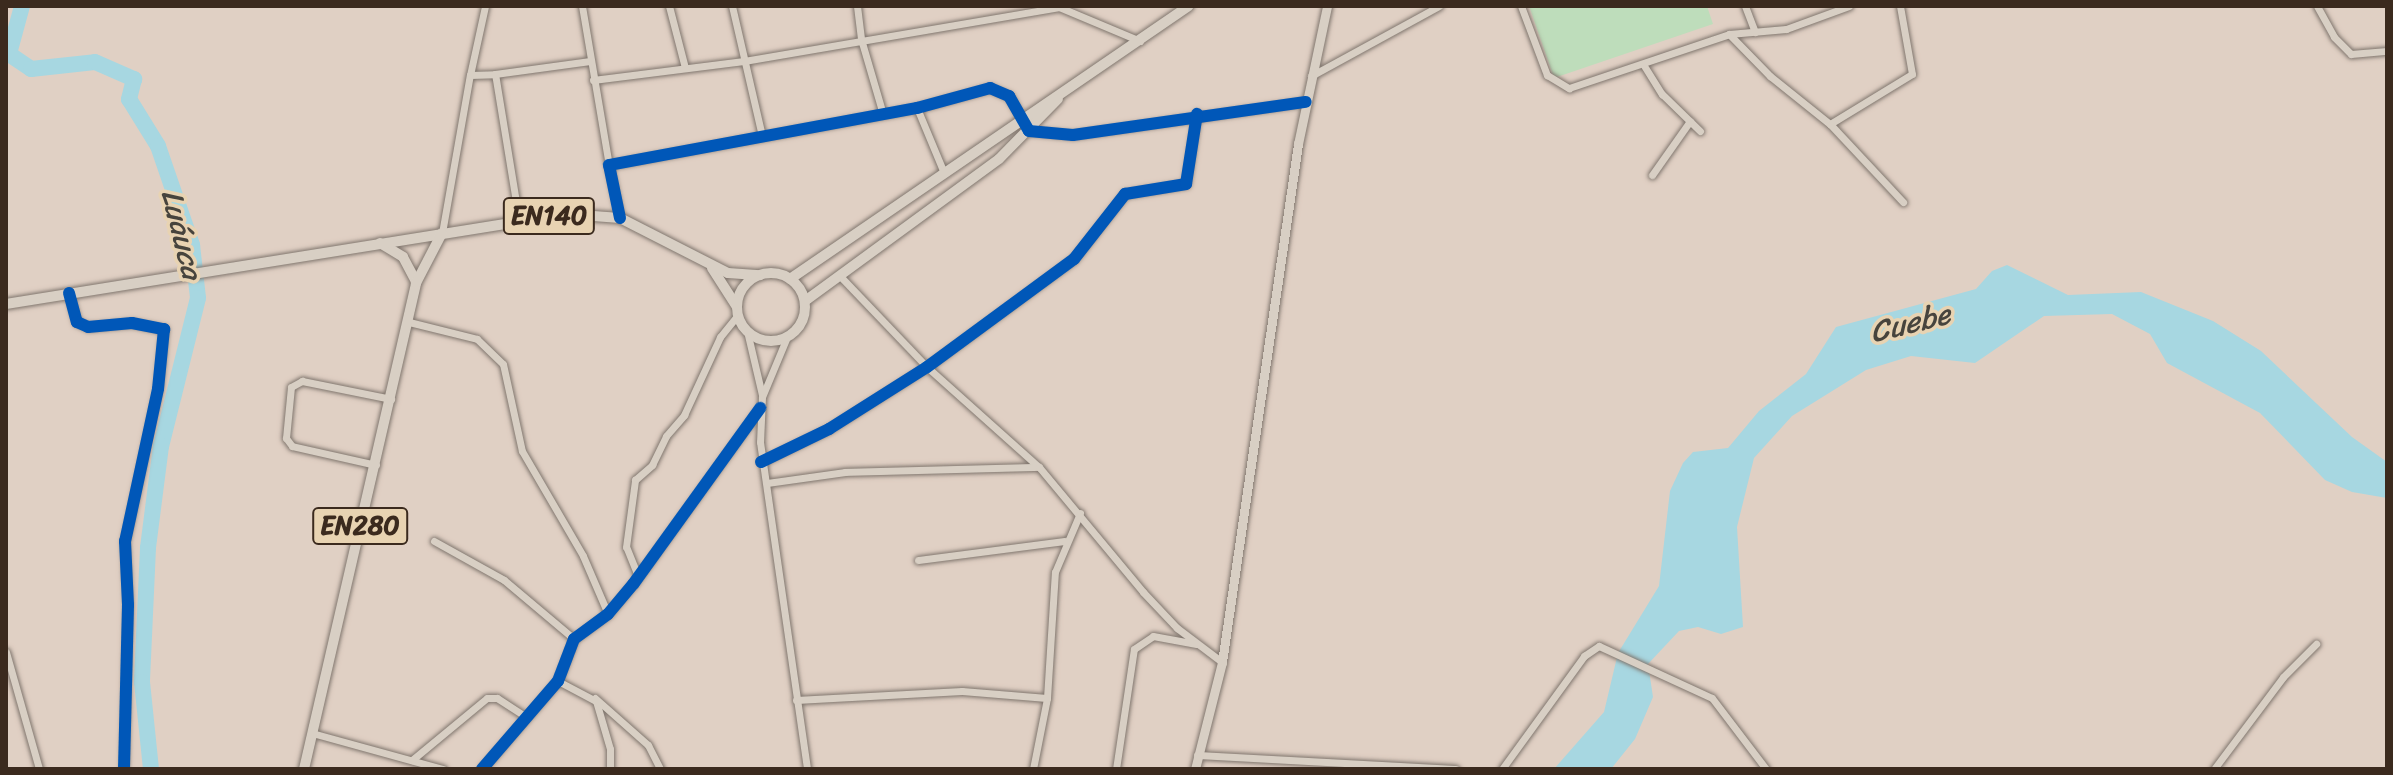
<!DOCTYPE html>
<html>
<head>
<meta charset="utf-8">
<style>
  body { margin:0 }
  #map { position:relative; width:2393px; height:775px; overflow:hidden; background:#e0d0c4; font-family:Sriracha,sans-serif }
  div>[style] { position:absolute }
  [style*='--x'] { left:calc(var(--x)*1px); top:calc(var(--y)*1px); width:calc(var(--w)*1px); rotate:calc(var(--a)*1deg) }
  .green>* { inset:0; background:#beddbb }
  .water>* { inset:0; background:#a7d7e1 }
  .river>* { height:16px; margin:-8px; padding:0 8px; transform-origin:8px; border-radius:8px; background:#a7d7e1 }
  .roads { filter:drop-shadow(0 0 2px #80766e) drop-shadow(0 0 2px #80766e) }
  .street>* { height:7px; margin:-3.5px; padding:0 3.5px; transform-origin:3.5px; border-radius:3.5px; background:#d8cfc4 }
  .secondary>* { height:9px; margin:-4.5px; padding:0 4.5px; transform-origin:4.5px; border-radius:4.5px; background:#d8cfc4 }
  .primary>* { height:10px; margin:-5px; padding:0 5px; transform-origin:5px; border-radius:5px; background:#d8cfc4 }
  .primary>.ring { margin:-5px; padding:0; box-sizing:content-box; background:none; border:10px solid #d8cfc4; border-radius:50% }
  .cycleway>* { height:12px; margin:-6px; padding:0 6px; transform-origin:6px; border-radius:6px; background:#0057b8 }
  span { translate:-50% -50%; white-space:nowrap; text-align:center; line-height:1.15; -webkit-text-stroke:7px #e8d3b2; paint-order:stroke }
  .shield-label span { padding:2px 6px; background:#e8d3b2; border:2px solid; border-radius:6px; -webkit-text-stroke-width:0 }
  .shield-label { font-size:26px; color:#3b2a1e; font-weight:700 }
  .water-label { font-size:30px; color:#47443d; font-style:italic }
  .frame { position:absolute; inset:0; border:8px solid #3b2a1e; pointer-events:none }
</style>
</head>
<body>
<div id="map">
  <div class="green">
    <i style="clip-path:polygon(1529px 6px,1707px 6px,1713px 24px,1554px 78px)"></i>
  </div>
  <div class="water">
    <i style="clip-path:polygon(2007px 265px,2068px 295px,2141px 292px,2213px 321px,2261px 351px,2352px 437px,2387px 462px,2387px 498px,2352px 492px,2325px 480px,2260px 413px,2167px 363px,2150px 334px,2112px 314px,2044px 316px,1975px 363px,1911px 356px,1866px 370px,1792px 416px,1754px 458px,1737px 527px,1743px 627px,1721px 634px,1698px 627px,1679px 631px,1648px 664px,1653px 697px,1635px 739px,1611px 769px,1554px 769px,1604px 712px,1618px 653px,1659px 586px,1670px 491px,1683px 463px,1693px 452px,1728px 448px,1759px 411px,1806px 374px,1836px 327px,1976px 289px,1992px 271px)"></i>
  </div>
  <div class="river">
    <i style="--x:22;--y:6;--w:50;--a:105.2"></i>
    <i style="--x:9;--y:54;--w:27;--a:34"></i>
    <i style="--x:31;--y:69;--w:64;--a:-6.2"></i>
    <i style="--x:95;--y:62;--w:43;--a:23.6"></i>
    <i style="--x:134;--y:79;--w:21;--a:104"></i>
    <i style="--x:129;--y:99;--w:55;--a:58.3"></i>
    <i style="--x:158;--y:146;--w:105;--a:71"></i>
    <i style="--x:192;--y:245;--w:53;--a:83.5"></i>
    <i style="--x:198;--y:298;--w:153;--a:104"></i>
    <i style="--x:161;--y:446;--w:103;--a:97.3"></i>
    <i style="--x:148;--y:548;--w:134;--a:92.6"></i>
    <i style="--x:142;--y:682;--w:87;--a:84.1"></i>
  </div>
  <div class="roads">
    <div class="street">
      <i style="--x:582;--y:6;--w:161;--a:80.4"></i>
      <i style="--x:669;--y:6;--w:64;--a:75.5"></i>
      <i style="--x:732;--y:6;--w:133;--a:77"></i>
      <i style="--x:857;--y:6;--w:33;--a:83"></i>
      <i style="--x:861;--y:39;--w:75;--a:73.7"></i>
      <i style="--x:1521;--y:6;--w:74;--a:69.4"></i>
      <i style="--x:1547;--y:75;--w:26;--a:31"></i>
      <i style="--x:1569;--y:88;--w:169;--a:-18.6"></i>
      <i style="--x:1745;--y:6;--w:28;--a:69"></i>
      <i style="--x:1849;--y:6;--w:67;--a:159.9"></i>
      <i style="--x:1786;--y:29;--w:57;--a:175"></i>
      <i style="--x:1729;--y:34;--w:59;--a:45.7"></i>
      <i style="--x:1770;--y:76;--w:77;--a:38.7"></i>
      <i style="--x:1830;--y:124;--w:107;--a:46.9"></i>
      <i style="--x:2317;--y:6;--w:35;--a:61"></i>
      <i style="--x:2334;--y:37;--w:24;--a:45"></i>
      <i style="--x:2351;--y:54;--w:36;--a:-5"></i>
      <i style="--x:1643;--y:64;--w:36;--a:58"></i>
      <i style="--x:1662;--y:94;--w:53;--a:44.2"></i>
      <i style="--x:470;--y:75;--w:71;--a:-77.7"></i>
      <i style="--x:1311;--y:76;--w:146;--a:-28.7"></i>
      <i style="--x:593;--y:80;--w:152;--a:-7.2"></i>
      <i style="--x:744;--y:61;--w:320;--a:-9.7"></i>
      <i style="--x:1059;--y:7;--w:88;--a:22.8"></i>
      <i style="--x:917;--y:108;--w:70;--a:67.4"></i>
      <i style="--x:1830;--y:124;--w:96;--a:-31.4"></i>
      <i style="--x:1912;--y:74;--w:69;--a:-100"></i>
      <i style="--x:1652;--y:175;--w:66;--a:-54.9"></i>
      <i style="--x:620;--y:218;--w:54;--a:-101.7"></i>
      <i style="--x:609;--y:165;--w:313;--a:-10.5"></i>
      <i style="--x:917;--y:108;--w:76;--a:-15.3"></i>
      <i style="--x:990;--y:88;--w:21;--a:23"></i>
      <i style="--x:1009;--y:96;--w:40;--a:60.3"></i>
      <i style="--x:1029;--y:131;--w:44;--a:5.2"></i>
      <i style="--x:1073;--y:135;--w:235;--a:-8.1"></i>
      <i style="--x:519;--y:220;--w:148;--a:-99.3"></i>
      <i style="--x:495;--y:74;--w:96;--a:-7.8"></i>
      <i style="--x:442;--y:233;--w:160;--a:-80"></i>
      <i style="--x:470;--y:75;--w:25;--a:-2"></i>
      <i style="--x:840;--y:276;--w:126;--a:46.3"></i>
      <i style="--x:927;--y:367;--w:150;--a:41.8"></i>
      <i style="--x:69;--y:293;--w:30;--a:75"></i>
      <i style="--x:77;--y:322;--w:12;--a:24"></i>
      <i style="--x:88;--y:327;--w:44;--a:-5.2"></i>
      <i style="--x:132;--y:323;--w:33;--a:11"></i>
      <i style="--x:164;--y:329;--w:60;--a:95.7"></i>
      <i style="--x:158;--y:389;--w:156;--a:102.2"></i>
      <i style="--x:125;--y:541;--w:64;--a:87.3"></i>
      <i style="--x:128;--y:605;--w:164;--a:91.4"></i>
      <i style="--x:409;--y:322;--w:70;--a:14"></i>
      <i style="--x:477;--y:339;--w:36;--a:44"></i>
      <i style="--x:503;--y:364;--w:89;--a:77.7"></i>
      <i style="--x:522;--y:451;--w:121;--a:59.8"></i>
      <i style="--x:583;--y:556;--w:63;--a:66.7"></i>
      <i style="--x:747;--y:331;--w:66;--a:76.8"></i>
      <i style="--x:787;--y:337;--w:65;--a:112.6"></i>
      <i style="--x:762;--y:397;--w:45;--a:92.5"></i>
      <i style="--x:760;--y:442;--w:330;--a:81.8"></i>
      <i style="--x:761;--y:462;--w:76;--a:-25.9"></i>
      <i style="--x:829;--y:429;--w:116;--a:-32.3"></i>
      <i style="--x:927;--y:367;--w:182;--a:-36.3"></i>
      <i style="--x:1074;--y:259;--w:83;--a:-51.9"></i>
      <i style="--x:1125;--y:194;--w:62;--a:-9.3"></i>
      <i style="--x:1186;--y:184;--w:71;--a:-81.1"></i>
      <i style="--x:376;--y:465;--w:86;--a:-167.3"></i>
      <i style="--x:292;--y:446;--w:10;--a:-127"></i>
      <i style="--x:286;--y:438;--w:51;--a:-84.4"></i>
      <i style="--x:291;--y:387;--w:13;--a:-29"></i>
      <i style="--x:302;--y:381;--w:91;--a:11.4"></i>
      <i style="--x:767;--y:483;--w:79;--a:-8"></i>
      <i style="--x:845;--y:472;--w:194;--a:-1.5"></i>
      <i style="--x:1039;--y:467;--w:163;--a:50.2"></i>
      <i style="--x:1143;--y:592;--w:50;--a:46.6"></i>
      <i style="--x:1177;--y:628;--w:56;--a:37.1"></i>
      <i style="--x:434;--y:541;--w:80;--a:29.1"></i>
      <i style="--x:504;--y:580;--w:92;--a:40.1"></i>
      <i style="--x:918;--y:560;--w:148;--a:-7.4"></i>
      <i style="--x:638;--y:576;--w:31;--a:-112"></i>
      <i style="--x:626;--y:547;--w:68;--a:-82.3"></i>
      <i style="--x:635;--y:480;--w:23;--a:-41"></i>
      <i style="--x:652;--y:465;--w:32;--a:-64"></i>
      <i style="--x:666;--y:436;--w:28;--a:-49"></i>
      <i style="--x:684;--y:415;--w:86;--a:-65.2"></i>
      <i style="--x:720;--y:337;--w:28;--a:-51"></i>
      <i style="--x:6;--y:652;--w:122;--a:74.2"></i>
      <i style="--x:558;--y:681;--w:43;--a:27.8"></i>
      <i style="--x:596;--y:701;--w:50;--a:73.7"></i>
      <i style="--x:610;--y:749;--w:20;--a:90"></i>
      <i style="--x:595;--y:698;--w:71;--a:41.6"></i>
      <i style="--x:648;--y:745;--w:27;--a:63"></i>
      <i style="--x:796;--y:700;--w:166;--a:-3.1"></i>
      <i style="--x:962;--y:691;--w:85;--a:4.7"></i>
      <i style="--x:312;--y:733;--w:136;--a:15.4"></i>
      <i style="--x:1197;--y:755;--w:259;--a:3.1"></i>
      <i style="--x:412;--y:760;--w:97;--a:-39.6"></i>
      <i style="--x:487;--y:698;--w:10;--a:0"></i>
      <i style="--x:497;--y:698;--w:31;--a:33"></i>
      <i style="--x:482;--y:769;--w:116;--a:-49.2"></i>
      <i style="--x:558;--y:681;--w:45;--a:-69.1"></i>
      <i style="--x:574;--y:639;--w:42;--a:-36.3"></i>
      <i style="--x:608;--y:614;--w:40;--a:-50"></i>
      <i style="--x:634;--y:583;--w:216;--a:-54.2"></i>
      <i style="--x:1033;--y:769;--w:72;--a:-78.8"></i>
      <i style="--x:1047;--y:698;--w:126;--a:-86.4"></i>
      <i style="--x:1055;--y:572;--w:64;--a:-67"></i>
      <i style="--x:1116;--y:769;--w:121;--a:-81.5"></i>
      <i style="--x:1134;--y:649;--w:23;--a:-34"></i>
      <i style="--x:1153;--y:636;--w:44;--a:10.5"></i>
      <i style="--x:1502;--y:769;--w:140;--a:-54"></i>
      <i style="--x:1584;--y:656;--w:18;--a:-34"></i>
      <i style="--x:1599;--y:646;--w:124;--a:24.7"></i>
      <i style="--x:1712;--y:698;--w:89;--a:52.7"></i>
      <i style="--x:2214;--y:769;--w:115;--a:-53.1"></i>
      <i style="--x:2283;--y:677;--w:47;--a:-45"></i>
    </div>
    <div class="secondary">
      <i style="--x:1195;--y:769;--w:110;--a:-75.8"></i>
      <i style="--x:1222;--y:662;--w:524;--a:-81.65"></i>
      <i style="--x:1298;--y:144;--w:141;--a:-78.1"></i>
    </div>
    <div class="primary">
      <i style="--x:380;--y:243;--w:27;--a:31"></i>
      <i style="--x:403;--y:257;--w:27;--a:62"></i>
      <i style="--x:712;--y:268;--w:46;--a:57.3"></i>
      <i class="ring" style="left:737px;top:273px;width:58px;height:58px"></i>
      <i style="--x:790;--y:279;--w:483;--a:-34.4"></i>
      <i style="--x:805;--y:301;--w:240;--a:-36.2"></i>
      <i style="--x:999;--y:159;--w:84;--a:-45.5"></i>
      <i style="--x:6;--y:304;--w:568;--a:-9.11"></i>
      <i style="--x:567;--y:214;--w:53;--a:4.3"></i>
      <i style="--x:620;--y:218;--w:121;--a:27"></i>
      <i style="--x:728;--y:273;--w:32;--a:4"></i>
      <i style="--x:304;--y:769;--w:499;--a:-77"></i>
      <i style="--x:416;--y:283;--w:56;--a:-62.5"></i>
    </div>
  </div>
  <div class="cycleway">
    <i style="--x:620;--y:218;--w:54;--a:-101.7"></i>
    <i style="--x:609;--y:165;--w:313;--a:-10.5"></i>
    <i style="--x:917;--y:108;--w:76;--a:-15.3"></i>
    <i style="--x:990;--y:88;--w:21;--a:23"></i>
    <i style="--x:1009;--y:96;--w:40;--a:60.3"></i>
    <i style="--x:1029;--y:131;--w:44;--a:5.2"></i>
    <i style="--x:1073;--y:135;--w:235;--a:-8.1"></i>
    <i style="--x:69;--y:293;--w:30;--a:75"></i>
    <i style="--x:77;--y:322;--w:12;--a:24"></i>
    <i style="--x:88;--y:327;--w:44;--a:-5.2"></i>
    <i style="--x:132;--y:323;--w:33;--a:11"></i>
    <i style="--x:164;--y:329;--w:60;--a:95.7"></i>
    <i style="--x:158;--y:389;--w:156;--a:102.2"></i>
    <i style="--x:125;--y:541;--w:64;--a:87.3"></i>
    <i style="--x:128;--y:605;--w:164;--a:91.4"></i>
    <i style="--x:761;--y:462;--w:76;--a:-25.9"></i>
    <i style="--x:829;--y:429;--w:116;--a:-32.3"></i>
    <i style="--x:927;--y:367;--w:182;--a:-36.3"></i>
    <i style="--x:1074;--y:259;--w:83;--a:-51.9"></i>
    <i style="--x:1125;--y:194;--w:62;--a:-9.3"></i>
    <i style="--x:1186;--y:184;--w:71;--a:-81.1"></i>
    <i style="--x:482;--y:769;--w:116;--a:-49.2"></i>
    <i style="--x:558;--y:681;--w:45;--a:-69.1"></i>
    <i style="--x:574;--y:639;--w:42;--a:-36.3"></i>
    <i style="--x:608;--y:614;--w:40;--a:-50"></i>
    <i style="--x:634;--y:583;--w:216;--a:-54.2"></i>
  </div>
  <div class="shield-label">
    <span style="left:549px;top:216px">EN140</span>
    <span style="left:360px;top:526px">EN280</span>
  </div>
  <div class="water-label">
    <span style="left:182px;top:234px;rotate:76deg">Luáuca</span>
    <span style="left:1910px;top:323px;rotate:-14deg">Cuebe</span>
  </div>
  <div class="frame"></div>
</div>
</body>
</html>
